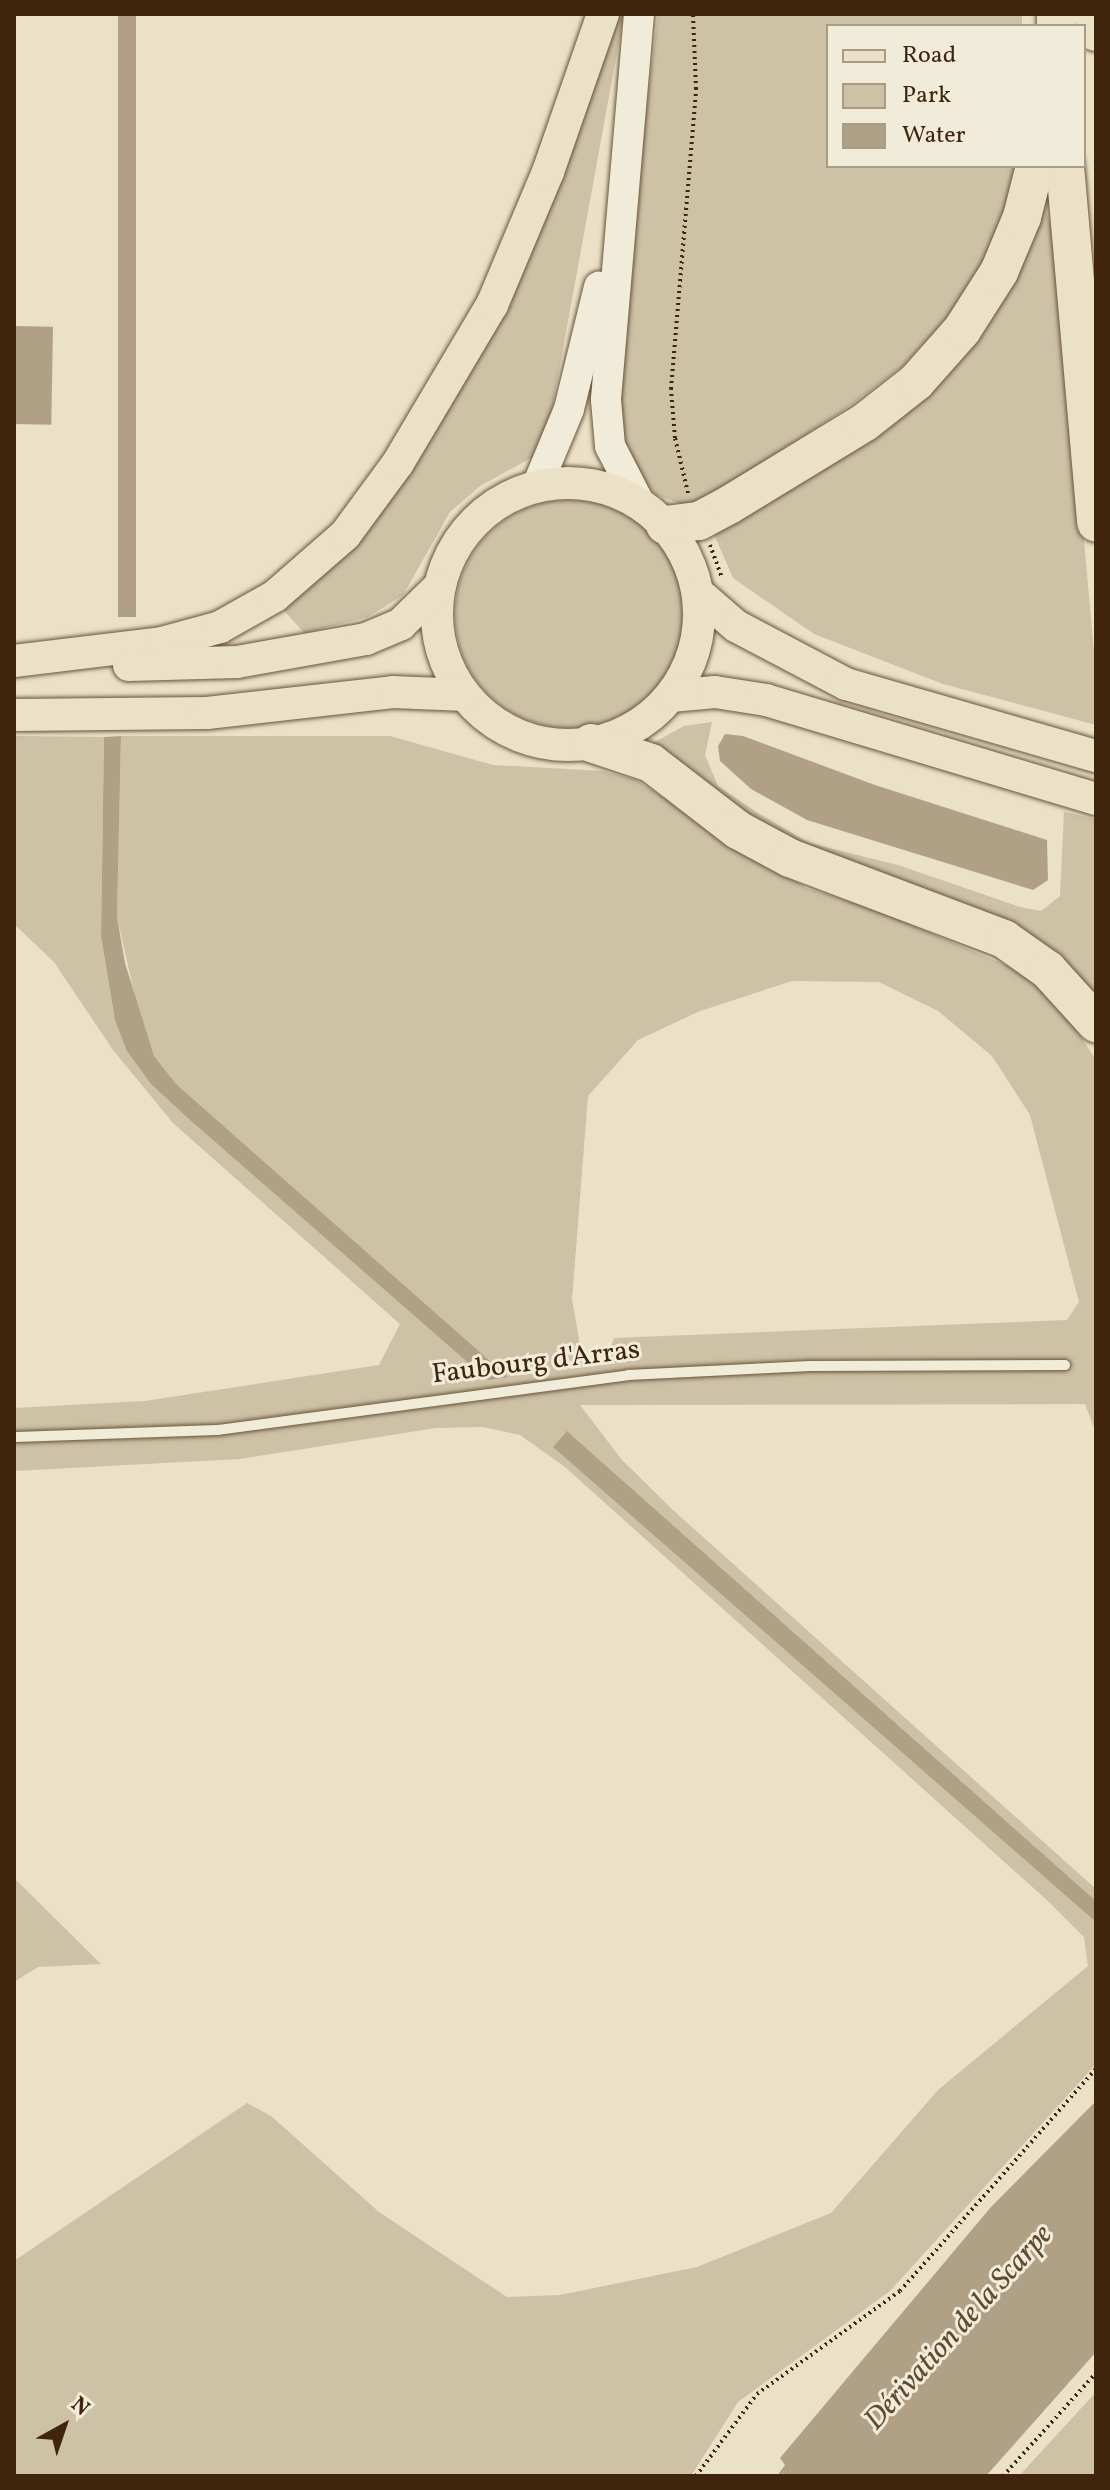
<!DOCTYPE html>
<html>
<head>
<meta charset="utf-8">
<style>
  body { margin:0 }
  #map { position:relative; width:1110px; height:2490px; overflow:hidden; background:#eae1c6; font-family:Vollkorn,serif }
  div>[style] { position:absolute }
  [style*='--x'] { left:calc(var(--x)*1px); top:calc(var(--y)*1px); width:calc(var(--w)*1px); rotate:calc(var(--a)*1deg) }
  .green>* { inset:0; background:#cdc1a6 }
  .round { border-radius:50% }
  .water>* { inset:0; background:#b0a186; transform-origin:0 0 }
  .path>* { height:4px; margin-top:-2px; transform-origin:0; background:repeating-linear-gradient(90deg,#3e250b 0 2px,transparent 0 6px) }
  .roads { filter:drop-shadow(0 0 2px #69543a) drop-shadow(0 0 2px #69543a) }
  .lane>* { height:10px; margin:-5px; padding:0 5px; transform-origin:5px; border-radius:5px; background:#f1ecda }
  .secondary>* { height:30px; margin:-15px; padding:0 15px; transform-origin:15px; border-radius:15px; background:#f1ecda }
  .primary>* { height:32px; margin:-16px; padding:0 16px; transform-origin:16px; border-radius:16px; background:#eae1c6 }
  .primary>.ring { margin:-16px; padding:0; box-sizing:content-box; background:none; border:32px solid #eae1c6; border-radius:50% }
  .highway>* { height:38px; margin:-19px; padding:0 19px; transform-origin:19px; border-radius:19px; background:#eae1c6 }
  span { translate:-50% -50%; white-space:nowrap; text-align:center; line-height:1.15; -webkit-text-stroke:6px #f1ecda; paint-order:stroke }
  .street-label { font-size:28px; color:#3e250b }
  .water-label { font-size:30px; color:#604a30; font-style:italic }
  .frame { position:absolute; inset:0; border:16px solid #3e250b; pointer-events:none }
  .legend { position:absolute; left:826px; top:24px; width:260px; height:144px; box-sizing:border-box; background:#f1ecda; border:2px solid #a99c87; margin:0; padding:10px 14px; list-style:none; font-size:24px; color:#3e250b }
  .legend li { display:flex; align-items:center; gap:16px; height:40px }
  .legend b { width:40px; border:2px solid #a99c87 }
  .north { position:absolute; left:24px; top:2386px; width:80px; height:80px; -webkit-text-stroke:6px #f1ecda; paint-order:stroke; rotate:40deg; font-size:22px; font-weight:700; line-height:32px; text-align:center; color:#3e250b }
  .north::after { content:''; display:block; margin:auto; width:28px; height:36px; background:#3e250b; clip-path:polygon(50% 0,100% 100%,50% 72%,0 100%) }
</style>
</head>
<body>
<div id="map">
  <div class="green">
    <i style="clip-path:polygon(611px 14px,624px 14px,548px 431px,533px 457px,480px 486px,450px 512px,403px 595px,368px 617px,304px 633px,281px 607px,395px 481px)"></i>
    <i style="clip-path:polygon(658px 14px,1022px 14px,1022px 26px,828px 26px,828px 166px,1018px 166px,1004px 219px,980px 268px,948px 316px,905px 364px,854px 403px,701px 503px,683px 505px,657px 495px,637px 476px,624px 453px,617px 411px,632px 224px)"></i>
    <i style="clip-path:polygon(1042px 198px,1058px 250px,1096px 674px,1096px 725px,943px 684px,814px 634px,733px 578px,714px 534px,839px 460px,885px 425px)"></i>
    <i class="round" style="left:455px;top:500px;width:228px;height:228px"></i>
    <i style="clip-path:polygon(712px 722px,705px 755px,718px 786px,758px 813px,809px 843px,898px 865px,1020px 907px,1041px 911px,1060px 896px,1064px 812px,1096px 819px,1096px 1000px,806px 853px,646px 747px,684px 726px)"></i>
    <i style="clip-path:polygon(evenodd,14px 736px,104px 737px,101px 936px,115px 1020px,177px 1085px,154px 1056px,141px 1023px,117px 917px,121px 736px,390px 736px,493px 765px,603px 771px,636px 780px,806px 888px,874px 909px,1019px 971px,1060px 1005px,1096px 1060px,1096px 1433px,1085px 1404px,580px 1405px,622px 1460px,674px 1511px,1096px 1889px,1096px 1901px,567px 1431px,1096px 1922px,1096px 2064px,890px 2291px,738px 2402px,691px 2476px,14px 2476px,14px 2261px,247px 2103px,271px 2116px,379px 2212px,507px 2297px,560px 2295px,697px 2267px,831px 2213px,938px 2090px,1088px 1966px,1084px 1937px,1049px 1902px,565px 1467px,520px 1435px,483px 1427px,436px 1428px,240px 1459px,14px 1471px,14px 1408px,145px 1401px,379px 1365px,400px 1324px,173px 1123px,113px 1050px,54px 962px,14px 924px,14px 736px,792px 981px,879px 982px,938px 1011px,992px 1056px,1030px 1115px,1079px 1302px,1067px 1320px,614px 1338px,606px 1360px,583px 1363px,572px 1299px,588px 1096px,638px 1040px,700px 1011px,792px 981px)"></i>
    <i style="clip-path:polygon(14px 1878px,101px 1964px,38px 1967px,14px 1982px)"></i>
    <i style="clip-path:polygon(1096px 2392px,1096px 2476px,1019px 2476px)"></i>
  </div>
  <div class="water">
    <i style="left:118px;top:14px;width:18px;height:603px"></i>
    <i style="left:14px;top:326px;width:39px;height:98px;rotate:1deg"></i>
    <i style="clip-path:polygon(725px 734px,743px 736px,875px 785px,1047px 840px,1048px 880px,1033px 890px,807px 820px,751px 789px,720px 761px,718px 746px)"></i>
    <i style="clip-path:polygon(121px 736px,117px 917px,125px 963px,154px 1056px,177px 1085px,508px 1377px,488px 1380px,189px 1119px,151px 1084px,127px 1051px,115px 1020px,101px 936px,104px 737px)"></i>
    <i style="clip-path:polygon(567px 1431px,1096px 1901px,1096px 1922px,553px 1447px)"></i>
    <i style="clip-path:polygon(1096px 2101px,1096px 2352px,986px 2476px,777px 2476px,785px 2465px,780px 2458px,991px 2207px)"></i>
  </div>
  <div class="path">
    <i style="--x:688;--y:493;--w:57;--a:-103.3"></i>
    <i style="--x:675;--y:438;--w:49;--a:-94.7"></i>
    <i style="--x:671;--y:389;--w:301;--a:-85.2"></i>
    <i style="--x:696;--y:89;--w:75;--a:-92.3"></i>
    <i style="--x:710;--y:545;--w:35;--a:70"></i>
    <i style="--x:696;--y:2476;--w:102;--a:-53.4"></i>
    <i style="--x:757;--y:2394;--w:176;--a:-35.8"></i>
    <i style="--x:900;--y:2291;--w:296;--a:-48.6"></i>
    <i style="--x:1003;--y:2476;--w:139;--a:-47.9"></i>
  </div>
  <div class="roads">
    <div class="lane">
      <i style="--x:14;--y:1437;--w:204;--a:-2"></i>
      <i style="--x:218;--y:1430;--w:414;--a:-7.6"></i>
      <i style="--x:628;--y:1375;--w:182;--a:-2.8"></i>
      <i style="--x:810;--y:1366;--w:255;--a:-0.2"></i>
    </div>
    <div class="secondary">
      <i style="--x:639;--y:14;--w:387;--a:94.9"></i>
      <i style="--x:606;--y:400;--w:46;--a:85"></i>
      <i style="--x:610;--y:446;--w:65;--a:62.7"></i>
      <i style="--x:537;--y:486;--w:83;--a:-67.4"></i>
      <i style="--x:569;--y:409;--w:126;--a:-76.2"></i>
    </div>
    <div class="primary">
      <i class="ring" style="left:437px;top:483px;width:230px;height:230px"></i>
      <i style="--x:698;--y:593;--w:50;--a:41"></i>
      <i style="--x:736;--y:626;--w:124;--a:27.8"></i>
      <i style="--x:846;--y:684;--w:260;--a:16.1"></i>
      <i style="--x:14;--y:661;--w:149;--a:-6.9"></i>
      <i style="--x:162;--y:643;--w:60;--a:-15.4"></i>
      <i style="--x:220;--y:627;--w:63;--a:-29.4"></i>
      <i style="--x:275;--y:596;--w:93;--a:-41.1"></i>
      <i style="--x:345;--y:535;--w:89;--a:-53.6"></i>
      <i style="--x:398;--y:463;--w:184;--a:-59.3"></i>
      <i style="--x:492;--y:305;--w:144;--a:-67.2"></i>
      <i style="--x:548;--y:172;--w:167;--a:-70.8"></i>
      <i style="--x:129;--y:665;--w:108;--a:-1.6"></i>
      <i style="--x:237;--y:662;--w:131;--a:-10.1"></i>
      <i style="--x:366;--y:639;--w:38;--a:-23"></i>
      <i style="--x:401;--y:624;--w:54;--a:-44.3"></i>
      <i style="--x:671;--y:696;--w:44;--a:-5.2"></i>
      <i style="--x:715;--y:692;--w:52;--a:8.9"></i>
      <i style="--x:766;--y:700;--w:345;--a:16.7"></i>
      <i style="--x:14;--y:715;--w:193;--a:-0.6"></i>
      <i style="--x:207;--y:713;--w:187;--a:-6.4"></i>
      <i style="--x:393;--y:692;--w:72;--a:2.4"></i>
    </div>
    <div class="highway">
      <i style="--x:1056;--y:14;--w:12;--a:90"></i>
      <i style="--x:1093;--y:14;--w:18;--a:81"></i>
      <i style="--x:1065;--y:166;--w:358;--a:85"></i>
      <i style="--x:665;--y:525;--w:34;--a:-7"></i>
      <i style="--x:699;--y:521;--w:34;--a:-28"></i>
      <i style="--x:729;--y:505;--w:159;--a:-31.4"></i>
      <i style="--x:865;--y:422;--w:65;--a:-38.1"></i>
      <i style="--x:916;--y:382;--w:69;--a:-48.5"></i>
      <i style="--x:962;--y:330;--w:69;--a:-57.5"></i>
      <i style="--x:999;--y:272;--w:60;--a:-67.3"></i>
      <i style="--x:1022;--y:217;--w:53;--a:-75.7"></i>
      <i style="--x:591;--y:743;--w:63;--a:18.4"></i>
      <i style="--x:651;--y:763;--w:110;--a:37.6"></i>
      <i style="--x:738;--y:830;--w:59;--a:28.3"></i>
      <i style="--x:790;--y:858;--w:229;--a:20.7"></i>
      <i style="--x:1004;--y:939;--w:54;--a:35.2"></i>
      <i style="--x:1048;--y:970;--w:72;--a:47.8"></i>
    </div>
  </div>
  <div class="street-label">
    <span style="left:536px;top:1363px;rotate:-7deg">Faubourg d'Arras</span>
  </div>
  <div class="water-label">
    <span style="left:959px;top:2328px;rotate:-48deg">Dérivation de la Scarpe</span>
  </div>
  <div class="frame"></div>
  <ul class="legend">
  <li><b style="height:10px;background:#eae1c6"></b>Road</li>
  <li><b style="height:22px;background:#cdc1a6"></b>Park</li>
  <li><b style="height:22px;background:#b0a186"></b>Water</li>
  </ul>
  <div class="north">N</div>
</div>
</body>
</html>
